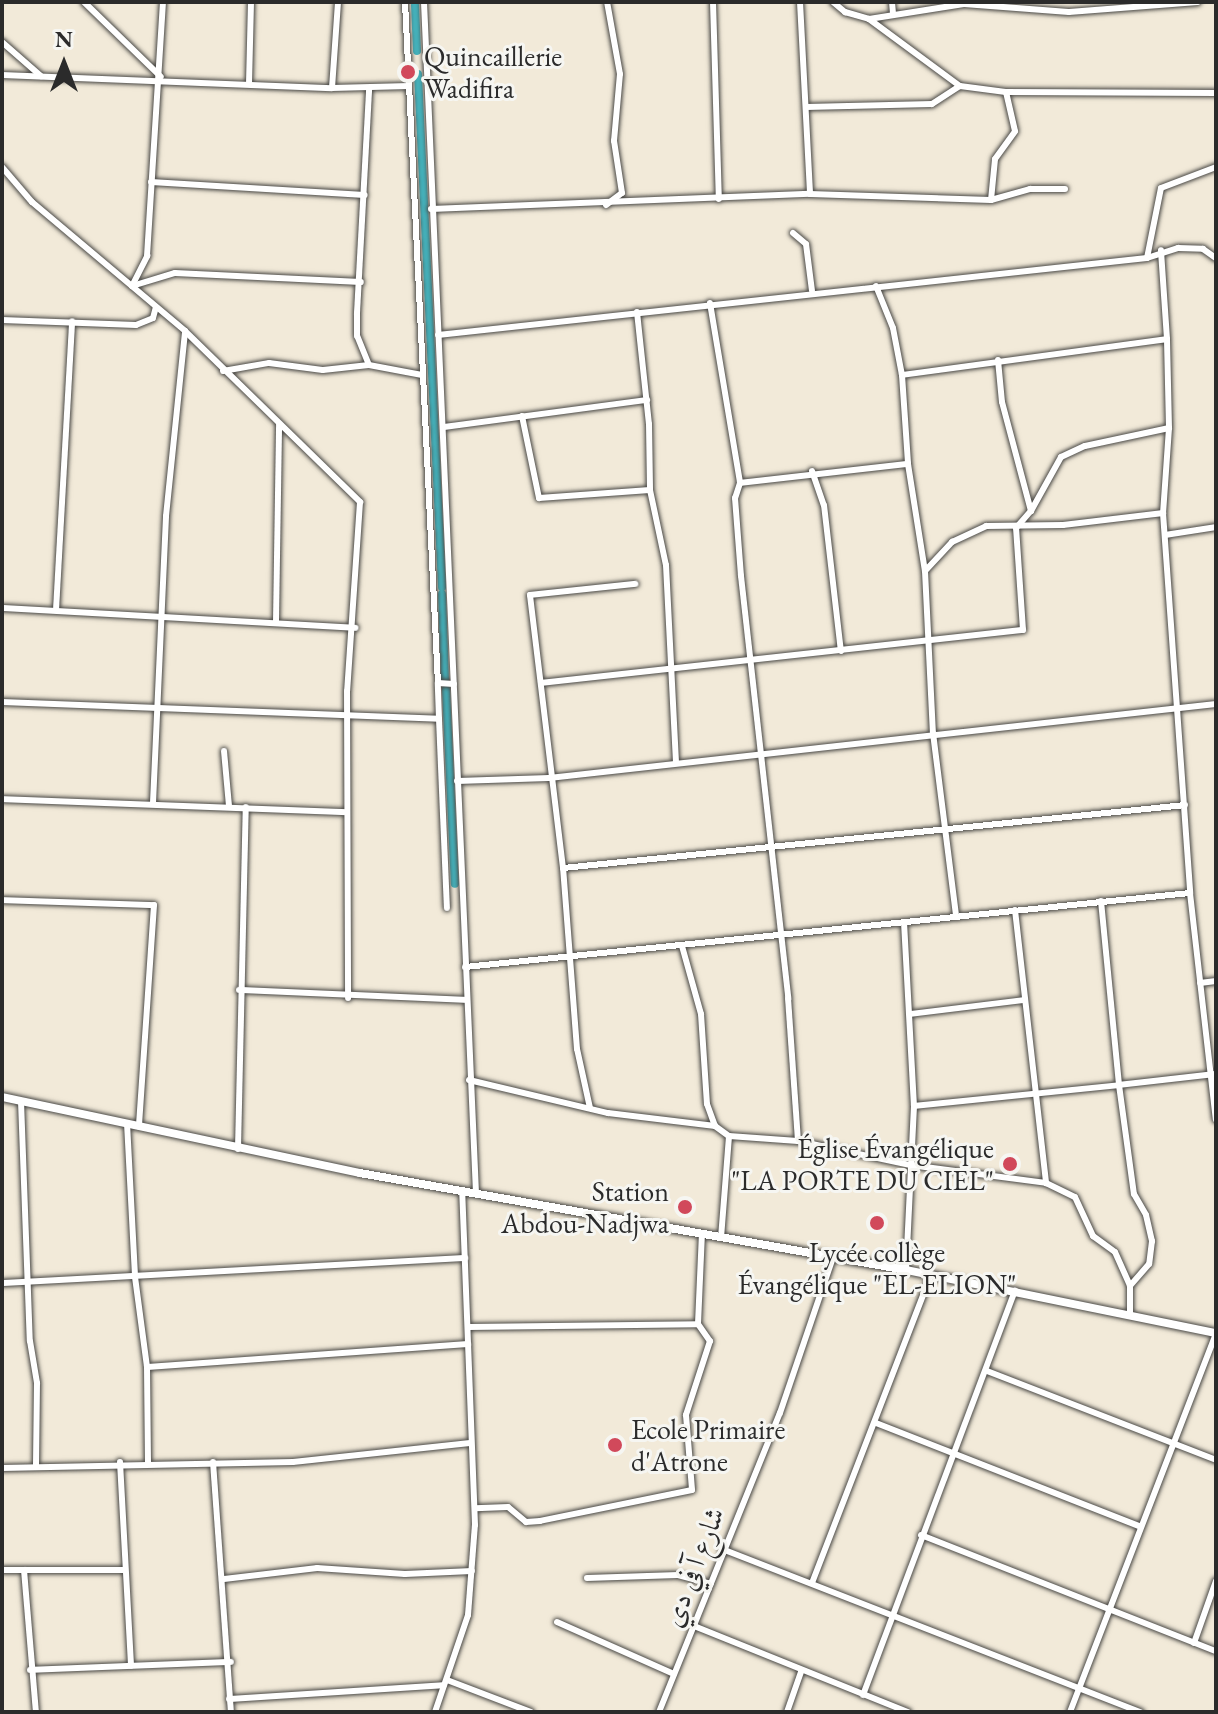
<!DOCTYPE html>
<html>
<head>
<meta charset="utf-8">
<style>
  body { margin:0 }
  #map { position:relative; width:1218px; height:1714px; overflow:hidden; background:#f2ead9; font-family:"EB Garamond",Amiri,serif }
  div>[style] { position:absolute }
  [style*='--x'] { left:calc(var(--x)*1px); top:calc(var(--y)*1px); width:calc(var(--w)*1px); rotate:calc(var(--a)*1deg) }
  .canal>* { height:8px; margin:-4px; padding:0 4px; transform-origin:4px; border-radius:4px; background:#44b3bd }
  .roads { filter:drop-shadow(0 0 2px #494845) drop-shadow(0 0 2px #494845) }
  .minor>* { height:6px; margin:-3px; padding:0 3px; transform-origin:3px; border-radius:3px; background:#fff }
  .tertiary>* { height:8px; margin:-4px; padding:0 4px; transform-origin:4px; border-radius:4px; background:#fff }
  .dots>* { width:22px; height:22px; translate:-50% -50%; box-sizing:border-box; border:4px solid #f6f6f2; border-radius:50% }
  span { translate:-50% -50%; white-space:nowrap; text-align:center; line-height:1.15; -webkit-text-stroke:6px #f6f6f2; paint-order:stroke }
  .poi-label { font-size:28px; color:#2b2b2b }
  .left { translate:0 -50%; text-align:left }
  .right { translate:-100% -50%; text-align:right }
  .street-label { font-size:28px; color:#2b2b2b }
  .frame { position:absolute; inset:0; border:4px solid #2b2b2b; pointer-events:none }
  .north { position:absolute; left:24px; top:24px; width:80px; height:80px; -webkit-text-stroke:6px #f6f6f2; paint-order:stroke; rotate:0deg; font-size:22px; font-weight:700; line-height:32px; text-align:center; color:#2b2b2b }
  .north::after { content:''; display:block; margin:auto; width:28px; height:36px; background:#2b2b2b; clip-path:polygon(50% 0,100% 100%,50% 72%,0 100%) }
</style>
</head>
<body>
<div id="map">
  <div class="canal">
    <i style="--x:415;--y:5;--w:46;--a:87.5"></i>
    <i style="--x:418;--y:74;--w:514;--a:87.32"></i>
    <i style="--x:442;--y:594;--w:85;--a:88"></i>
    <i style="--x:446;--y:689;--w:195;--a:87.4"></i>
  </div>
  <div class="roads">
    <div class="minor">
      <i style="--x:84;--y:2;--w:107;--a:44.2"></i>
      <i style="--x:405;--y:2;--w:682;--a:87.23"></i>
      <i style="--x:438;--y:683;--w:16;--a:4"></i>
      <i style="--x:424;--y:2;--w:1190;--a:87.5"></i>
      <i style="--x:713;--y:2;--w:197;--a:88.3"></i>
      <i style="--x:800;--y:2;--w:192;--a:87"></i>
      <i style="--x:833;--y:2;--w:16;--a:40"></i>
      <i style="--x:845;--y:12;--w:25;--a:16"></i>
      <i style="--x:869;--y:19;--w:96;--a:-9"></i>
      <i style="--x:964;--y:4;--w:105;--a:4.4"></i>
      <i style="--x:1069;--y:12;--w:129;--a:-4.4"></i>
      <i style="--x:892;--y:2;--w:12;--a:85"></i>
      <i style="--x:869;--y:19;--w:113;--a:36.4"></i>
      <i style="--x:960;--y:86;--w:46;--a:7.4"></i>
      <i style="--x:1006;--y:92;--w:210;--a:0.3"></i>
      <i style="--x:2;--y:42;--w:52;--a:41.1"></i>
      <i style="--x:2;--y:75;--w:330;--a:2.3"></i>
      <i style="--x:332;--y:88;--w:77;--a:-1.5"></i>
      <i style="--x:249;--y:84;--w:82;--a:-88.6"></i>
      <i style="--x:332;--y:88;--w:86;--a:-86"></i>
      <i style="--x:806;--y:107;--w:126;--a:-1.4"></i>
      <i style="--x:932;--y:104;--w:33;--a:-33"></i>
      <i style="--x:2;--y:167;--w:46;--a:49.4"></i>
      <i style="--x:32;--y:202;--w:200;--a:40.1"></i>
      <i style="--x:185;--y:331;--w:245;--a:44.3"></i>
      <i style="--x:360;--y:502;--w:189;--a:93.9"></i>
      <i style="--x:347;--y:691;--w:307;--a:89.8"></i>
      <i style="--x:151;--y:182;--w:214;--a:3.5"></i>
      <i style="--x:991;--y:200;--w:41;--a:-84.4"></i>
      <i style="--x:995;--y:159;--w:34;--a:-54"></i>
      <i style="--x:1015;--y:131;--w:40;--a:-103"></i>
      <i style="--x:606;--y:205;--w:20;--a:-37"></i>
      <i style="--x:622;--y:193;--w:53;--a:-98.7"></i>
      <i style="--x:614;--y:141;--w:67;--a:-84.9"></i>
      <i style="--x:620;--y:74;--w:73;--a:-100.2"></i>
      <i style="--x:431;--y:209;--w:379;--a:-2.3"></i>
      <i style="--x:810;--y:194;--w:181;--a:1.9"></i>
      <i style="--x:991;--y:200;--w:41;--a:-15.8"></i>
      <i style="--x:1030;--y:189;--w:35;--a:0"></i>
      <i style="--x:793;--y:233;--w:17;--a:40"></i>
      <i style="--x:806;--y:244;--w:47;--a:82.7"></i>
      <i style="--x:1147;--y:258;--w:71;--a:-78.7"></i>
      <i style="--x:1161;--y:188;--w:59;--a:-20.9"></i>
      <i style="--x:132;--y:286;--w:34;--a:-63"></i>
      <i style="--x:147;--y:256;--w:255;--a:-86.4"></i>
      <i style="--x:132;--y:286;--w:45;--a:-16.8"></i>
      <i style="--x:175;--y:273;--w:186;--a:2.8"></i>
      <i style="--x:876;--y:286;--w:45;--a:68"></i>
      <i style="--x:893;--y:328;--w:48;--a:79.2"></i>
      <i style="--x:902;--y:375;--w:89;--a:86.1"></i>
      <i style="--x:908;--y:464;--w:108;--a:81"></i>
      <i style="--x:925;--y:571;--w:162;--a:87.2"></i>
      <i style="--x:933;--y:733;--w:184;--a:82.8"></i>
      <i style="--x:710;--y:303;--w:182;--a:80.5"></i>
      <i style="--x:740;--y:483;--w:16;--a:108"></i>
      <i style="--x:735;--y:498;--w:78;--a:85.6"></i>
      <i style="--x:741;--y:576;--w:425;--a:83.6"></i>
      <i style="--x:788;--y:998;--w:143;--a:86"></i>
      <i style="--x:637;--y:312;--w:113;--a:83.9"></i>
      <i style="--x:649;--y:424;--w:66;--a:89.1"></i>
      <i style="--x:650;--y:490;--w:77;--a:78"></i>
      <i style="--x:666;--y:565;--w:197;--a:87.1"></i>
      <i style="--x:2;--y:320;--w:134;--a:2.1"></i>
      <i style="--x:136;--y:325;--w:18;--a:-22"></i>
      <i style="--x:153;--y:318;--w:11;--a:-75"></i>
      <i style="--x:438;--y:335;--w:713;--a:-6.2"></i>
      <i style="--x:1147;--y:258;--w:33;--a:-18"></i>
      <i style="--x:1178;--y:248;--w:25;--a:2"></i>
      <i style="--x:1203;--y:249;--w:16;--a:35"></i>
      <i style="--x:998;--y:360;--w:42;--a:84.6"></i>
      <i style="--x:1002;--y:402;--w:113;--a:75.1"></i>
      <i style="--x:369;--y:365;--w:31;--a:-112"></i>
      <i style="--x:357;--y:336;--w:23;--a:-90"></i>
      <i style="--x:357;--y:313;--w:225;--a:-86.9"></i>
      <i style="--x:223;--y:371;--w:47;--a:-9.9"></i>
      <i style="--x:269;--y:363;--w:54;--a:7.4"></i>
      <i style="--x:323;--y:370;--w:46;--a:-6.2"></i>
      <i style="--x:369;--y:365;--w:54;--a:10.7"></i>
      <i style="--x:902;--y:375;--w:267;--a:-7.7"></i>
      <i style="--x:1167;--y:339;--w:89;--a:-93.9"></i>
      <i style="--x:522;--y:416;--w:84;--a:78.3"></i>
      <i style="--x:539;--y:498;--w:111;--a:-4.1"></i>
      <i style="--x:444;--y:427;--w:205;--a:-7.6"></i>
      <i style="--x:1169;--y:428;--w:85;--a:94"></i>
      <i style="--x:1163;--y:513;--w:381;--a:85.9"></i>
      <i style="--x:812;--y:471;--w:36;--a:71"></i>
      <i style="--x:824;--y:505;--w:147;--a:83.4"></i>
      <i style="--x:740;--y:483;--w:169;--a:-6.5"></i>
      <i style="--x:1165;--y:535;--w:52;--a:-8.9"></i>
      <i style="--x:925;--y:571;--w:40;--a:-47"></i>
      <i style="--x:952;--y:542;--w:38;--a:-25"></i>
      <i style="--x:986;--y:526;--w:77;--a:-0.7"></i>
      <i style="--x:1063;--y:525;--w:101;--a:-6.8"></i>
      <i style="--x:2;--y:608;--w:354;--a:3.2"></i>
      <i style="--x:56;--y:610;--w:289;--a:-86.8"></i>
      <i style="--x:276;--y:621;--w:197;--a:-89.1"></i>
      <i style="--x:541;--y:683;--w:485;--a:-6.3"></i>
      <i style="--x:1023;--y:630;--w:102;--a:-93.9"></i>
      <i style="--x:1016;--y:528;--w:23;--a:-49"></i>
      <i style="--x:1031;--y:511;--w:62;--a:-60.9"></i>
      <i style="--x:1061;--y:457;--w:26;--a:-25"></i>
      <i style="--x:1085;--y:446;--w:86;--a:-12.1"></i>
      <i style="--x:1169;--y:428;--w:89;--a:-91.3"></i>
      <i style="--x:2;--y:702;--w:437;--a:2.2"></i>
      <i style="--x:439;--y:719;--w:36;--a:-92"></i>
      <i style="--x:439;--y:719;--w:189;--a:87.6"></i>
      <i style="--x:224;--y:751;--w:55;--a:84.8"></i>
      <i style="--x:457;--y:781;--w:92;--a:-1.9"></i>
      <i style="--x:549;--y:778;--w:671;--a:-6.33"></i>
      <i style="--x:2;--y:799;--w:343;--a:2.2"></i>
      <i style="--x:153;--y:803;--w:287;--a:-87.4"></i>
      <i style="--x:166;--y:516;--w:186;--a:-84.1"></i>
      <i style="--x:563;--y:868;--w:625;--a:-5.78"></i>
      <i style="--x:2;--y:900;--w:152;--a:1.9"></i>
      <i style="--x:154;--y:905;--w:222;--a:93.9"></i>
      <i style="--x:1101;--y:901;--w:185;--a:84.4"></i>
      <i style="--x:1119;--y:1085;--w:98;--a:-6.5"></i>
      <i style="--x:1015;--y:910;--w:275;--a:83.5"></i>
      <i style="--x:1046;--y:1183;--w:32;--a:26"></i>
      <i style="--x:1075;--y:1197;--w:43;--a:65.2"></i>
      <i style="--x:1093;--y:1236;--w:27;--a:36"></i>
      <i style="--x:1115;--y:1252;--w:37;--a:66"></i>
      <i style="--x:904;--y:922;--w:184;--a:86.9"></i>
      <i style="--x:914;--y:1106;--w:164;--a:92.8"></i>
      <i style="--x:682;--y:946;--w:71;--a:74.4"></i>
      <i style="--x:701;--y:1014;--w:90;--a:86.2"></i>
      <i style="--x:707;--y:1104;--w:23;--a:70"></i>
      <i style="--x:465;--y:967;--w:729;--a:-5.83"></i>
      <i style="--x:1190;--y:893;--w:228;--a:83.5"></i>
      <i style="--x:1200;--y:983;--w:16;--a:-7"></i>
      <i style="--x:239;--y:990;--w:227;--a:2.5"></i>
      <i style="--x:910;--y:1014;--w:115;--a:-7"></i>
      <i style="--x:469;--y:1080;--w:143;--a:13.4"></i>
      <i style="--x:608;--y:1113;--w:108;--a:6.9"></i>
      <i style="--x:715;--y:1126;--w:17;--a:36"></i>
      <i style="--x:729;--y:1136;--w:69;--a:4.1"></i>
      <i style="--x:798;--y:1141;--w:115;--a:12.1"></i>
      <i style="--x:910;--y:1165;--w:137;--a:7.5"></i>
      <i style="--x:21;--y:1101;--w:240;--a:87.9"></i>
      <i style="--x:30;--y:1341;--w:43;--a:80.5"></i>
      <i style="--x:37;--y:1383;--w:82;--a:90.7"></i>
      <i style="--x:914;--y:1106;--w:206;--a:-5.8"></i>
      <i style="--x:1119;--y:1085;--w:110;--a:82.2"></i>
      <i style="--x:1134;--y:1194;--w:24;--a:60"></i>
      <i style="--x:1146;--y:1215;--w:27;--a:77"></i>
      <i style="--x:1152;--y:1241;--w:23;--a:97"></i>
      <i style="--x:1149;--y:1264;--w:29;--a:131"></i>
      <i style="--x:1130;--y:1286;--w:28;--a:90"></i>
      <i style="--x:590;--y:1108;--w:60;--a:-102.4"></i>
      <i style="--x:577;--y:1049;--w:182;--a:-94.4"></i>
      <i style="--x:563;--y:868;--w:275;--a:-96.9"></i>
      <i style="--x:530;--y:595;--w:106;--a:-6"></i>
      <i style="--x:127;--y:1123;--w:154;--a:87"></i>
      <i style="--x:135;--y:1277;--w:91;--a:82.4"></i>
      <i style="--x:147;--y:1367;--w:95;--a:89.4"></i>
      <i style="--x:238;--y:1149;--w:342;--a:-88.7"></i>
      <i style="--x:721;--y:1238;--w:102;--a:-85.5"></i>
      <i style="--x:2;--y:1283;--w:464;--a:-3.1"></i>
      <i style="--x:698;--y:1324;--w:90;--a:-87.5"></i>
      <i style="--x:468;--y:1327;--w:230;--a:-0.7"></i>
      <i style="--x:698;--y:1324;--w:21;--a:55"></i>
      <i style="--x:710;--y:1341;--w:78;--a:108"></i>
      <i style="--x:686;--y:1415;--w:75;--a:85.4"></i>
      <i style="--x:692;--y:1490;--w:155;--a:168.5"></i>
      <i style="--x:540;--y:1521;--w:14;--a:176"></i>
      <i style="--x:526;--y:1522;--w:23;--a:-140"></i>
      <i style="--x:508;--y:1507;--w:33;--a:178"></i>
      <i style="--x:147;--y:1367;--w:322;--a:-4.1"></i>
      <i style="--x:987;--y:1371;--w:246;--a:21.2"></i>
      <i style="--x:876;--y:1423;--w:282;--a:21.4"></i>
      <i style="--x:120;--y:1462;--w:204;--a:86.9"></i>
      <i style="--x:213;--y:1462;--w:251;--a:85.9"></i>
      <i style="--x:2;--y:1468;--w:291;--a:-1.2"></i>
      <i style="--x:293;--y:1462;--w:178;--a:-6.1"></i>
      <i style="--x:921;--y:1535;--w:317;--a:21.5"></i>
      <i style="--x:722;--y:1549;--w:450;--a:21.3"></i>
      <i style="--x:2;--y:1570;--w:122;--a:0"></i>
      <i style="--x:24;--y:1570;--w:143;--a:85.2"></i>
      <i style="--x:587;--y:1578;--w:91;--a:-1.9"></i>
      <i style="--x:678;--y:1575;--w:34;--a:15"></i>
      <i style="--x:224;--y:1579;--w:94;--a:-6.7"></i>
      <i style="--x:317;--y:1568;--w:88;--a:3.9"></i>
      <i style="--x:405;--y:1574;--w:67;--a:-2.6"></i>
      <i style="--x:812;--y:1583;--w:330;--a:-68.9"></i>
      <i style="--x:557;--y:1622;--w:128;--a:24"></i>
      <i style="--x:694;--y:1626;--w:231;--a:21.9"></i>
      <i style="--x:1194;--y:1643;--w:66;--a:-70.5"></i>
      <i style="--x:30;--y:1670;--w:201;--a:-2.3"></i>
      <i style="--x:447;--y:1680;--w:90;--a:20.9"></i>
      <i style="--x:863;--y:1695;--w:432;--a:-69.4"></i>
      <i style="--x:229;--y:1699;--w:215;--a:-3.7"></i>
      <i style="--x:435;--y:1712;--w:102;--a:-71.2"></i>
      <i style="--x:468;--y:1615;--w:90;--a:-85.6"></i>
      <i style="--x:475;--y:1525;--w:335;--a:-92.2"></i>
      <i style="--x:659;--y:1712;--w:323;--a:-68"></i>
      <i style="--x:780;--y:1413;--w:165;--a:-71.2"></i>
      <i style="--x:787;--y:1712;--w:42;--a:-70.7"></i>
      <i style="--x:1070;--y:1712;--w:405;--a:-68.9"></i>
    </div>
    <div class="tertiary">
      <i style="--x:2;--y:1097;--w:366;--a:12"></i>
      <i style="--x:360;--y:1173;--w:555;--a:10.07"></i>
      <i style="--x:906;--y:1270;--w:316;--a:11.5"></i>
    </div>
  </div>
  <div class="dots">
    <i style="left:408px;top:72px;background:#d1495b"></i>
    <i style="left:1010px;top:1164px;background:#d1495b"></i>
    <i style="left:685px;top:1207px;background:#d1495b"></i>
    <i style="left:877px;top:1223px;background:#d1495b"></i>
    <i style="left:615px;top:1445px;background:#d1495b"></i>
  </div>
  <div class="poi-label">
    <span class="left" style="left:424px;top:72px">Quincaillerie<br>Wadifira</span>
    <span class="right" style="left:994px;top:1164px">Église Évangélique<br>"LA PORTE DU CIEL"</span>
    <span class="right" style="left:669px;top:1207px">Station<br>Abdou-Nadjwa</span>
    <span style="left:877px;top:1268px">Lycée collège<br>Évangélique "EL-ELION"</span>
    <span class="left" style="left:631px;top:1445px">Ecole Primaire<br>d'Atrone</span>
  </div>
  <div class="street-label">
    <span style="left:693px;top:1567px;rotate:-69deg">شارع آ في دي</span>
  </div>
  <div class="frame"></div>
  <div class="north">N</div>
</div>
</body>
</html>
